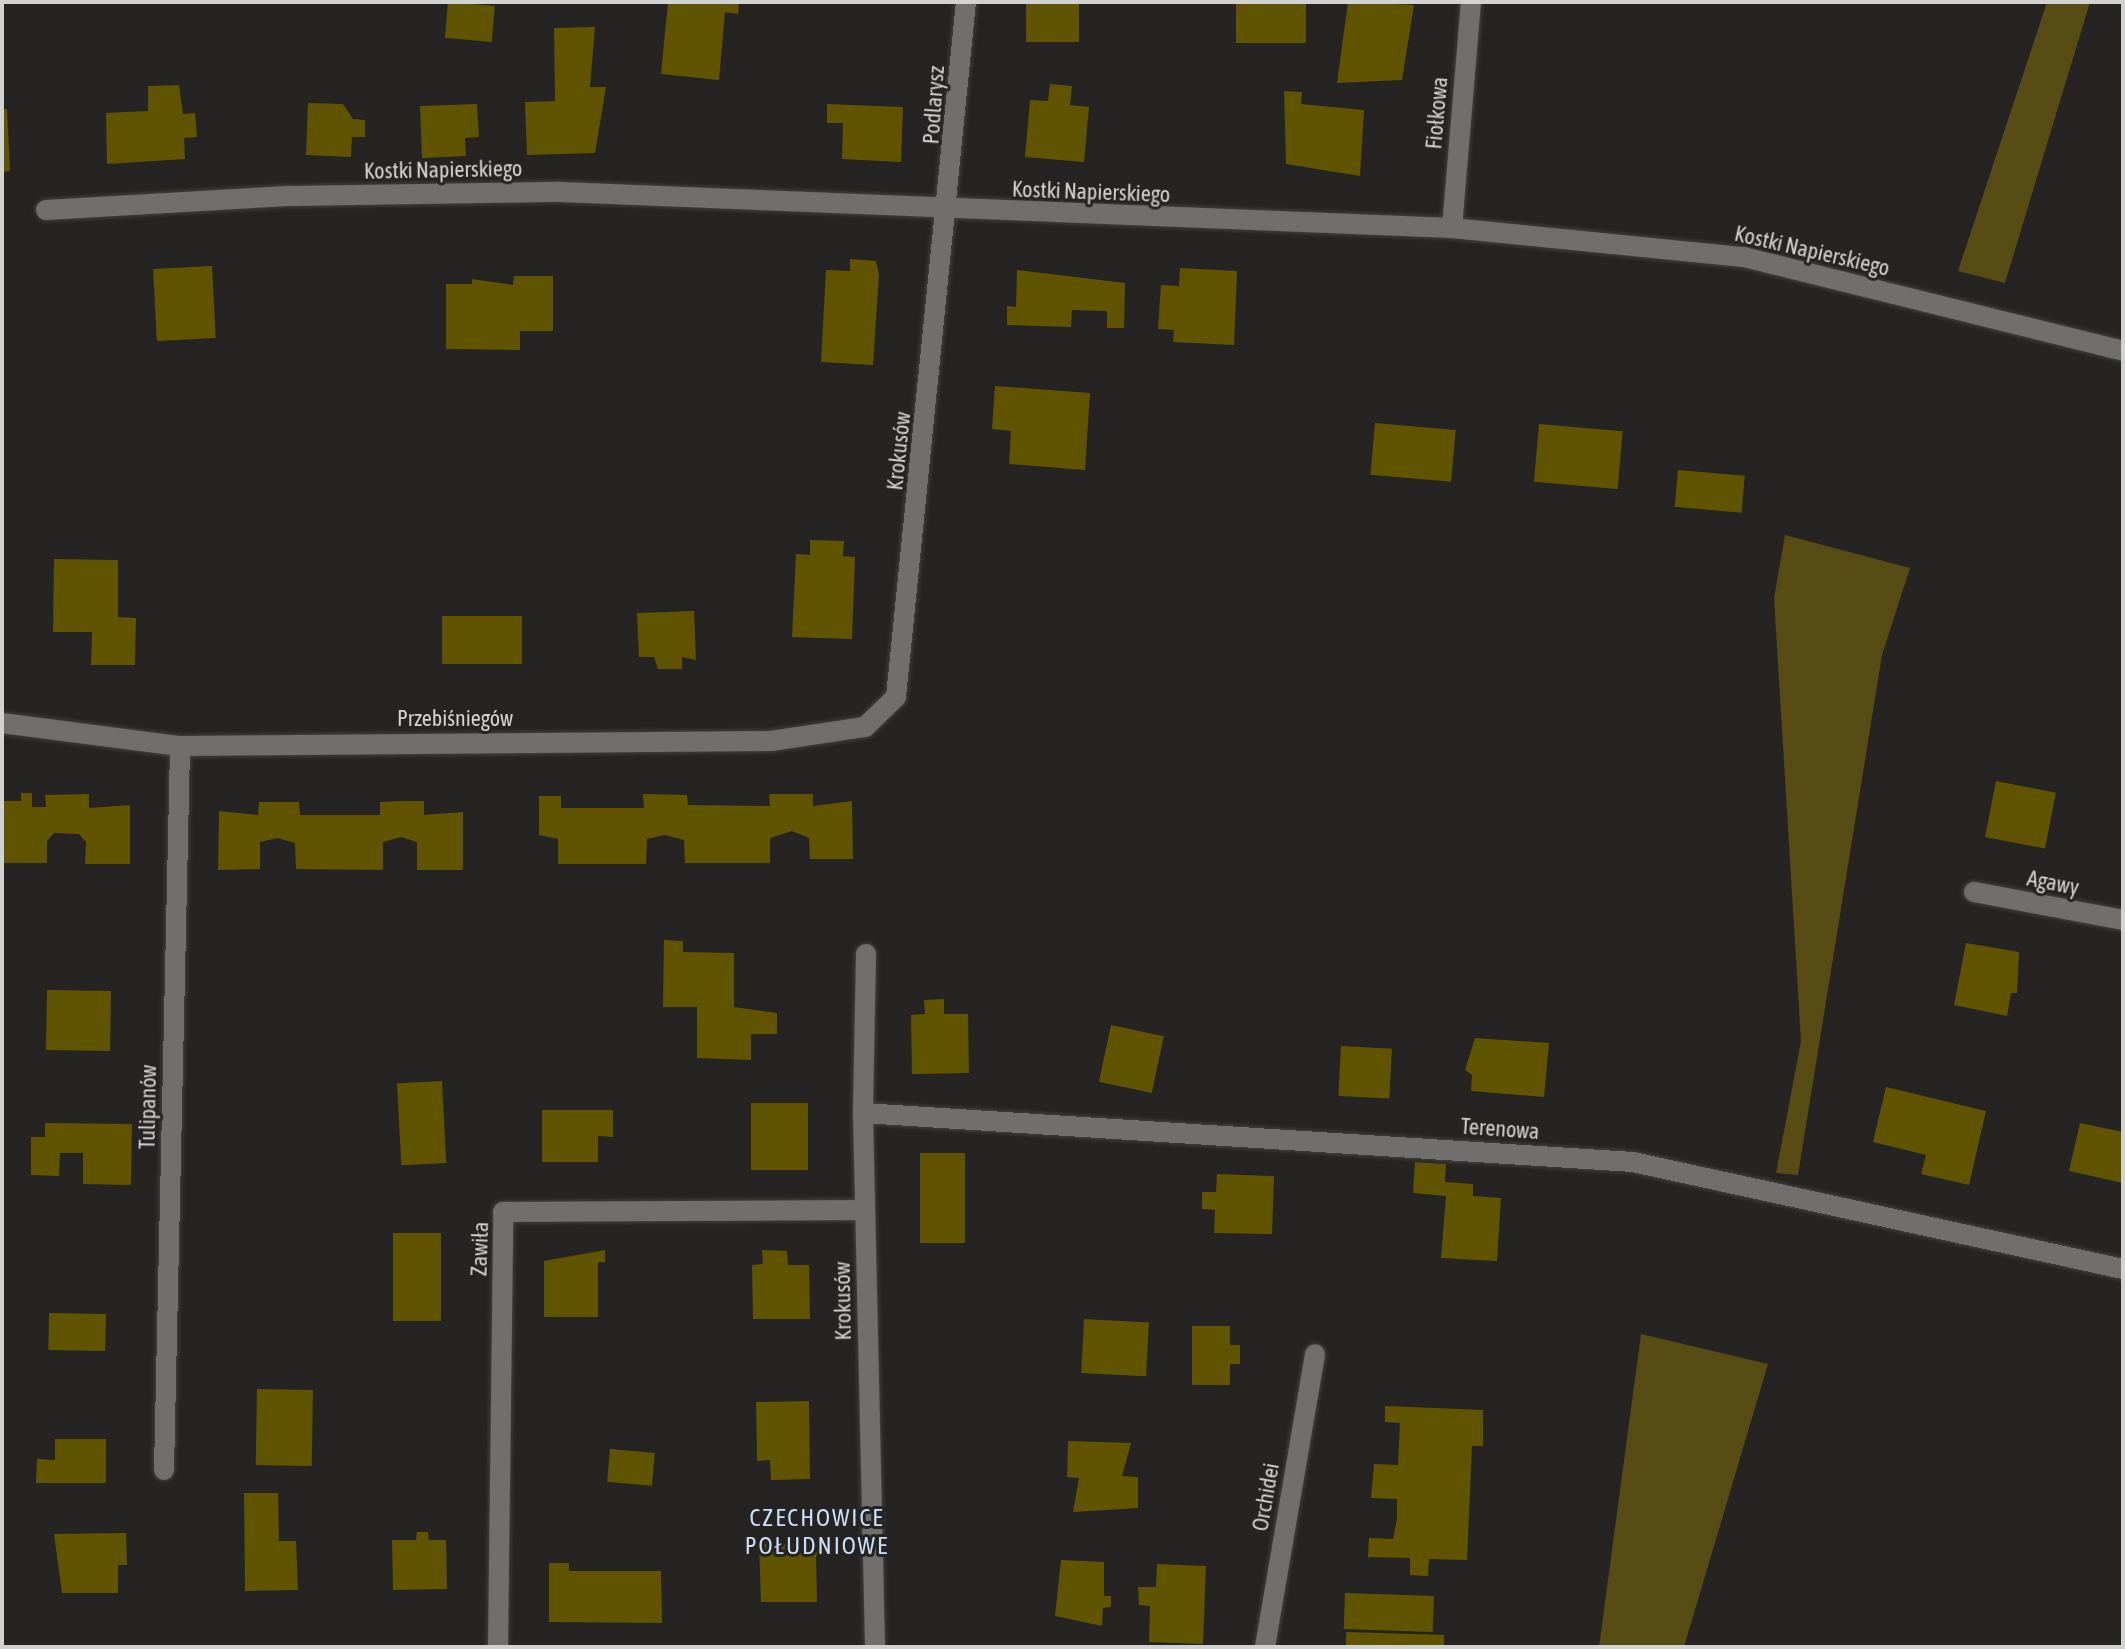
<!DOCTYPE html>
<html>
<head>
<meta charset="utf-8">
<style>
  body { margin:0 }
  #map { position:relative; width:2125px; height:1649px; overflow:hidden; background:#252422; font-family:"Asap Condensed",sans-serif }
  div>[style] { position:absolute }
  [style*='--x'] { left:calc(var(--x)*1px); top:calc(var(--y)*1px); width:calc(var(--w)*1px); rotate:calc(var(--a)*1deg) }
  .green>* { inset:0; background:#564c14 }
  .building>* { inset:0; background:#615400; transform-origin:0 0 }
  .roads { filter:drop-shadow(0 0 2px #41413f) drop-shadow(0 0 2px #41413f) }
  .street>* { height:20px; margin:-10px; padding:0 10px; transform-origin:10px; border-radius:10px; background:#706f6d }
  span { translate:-50% -50%; white-space:nowrap; text-align:center; line-height:1.15; -webkit-text-stroke:6px #252422; paint-order:stroke }
  .street-label { font-size:22px; color:#d2d2d0 }
  .neighbourhood-label { font-size:24px; color:#ccdff8; letter-spacing:2px }
  .frame { position:absolute; inset:0; border:4px solid #d2d2d0; pointer-events:none }
</style>
</head>
<body>
<div id="map">
  <div class="green">
    <i style="clip-path:polygon(2047px 2px,2090px 2px,2005px 283px,1958px 271px)"></i>
    <i style="clip-path:polygon(1785px 535px,1910px 568px,1882px 655px,1798px 1175px,1776px 1173px,1801px 1041px,1774px 598px)"></i>
    <i style="clip-path:polygon(1641px 1334px,1768px 1364px,1684px 1647px,1599px 1647px)"></i>
  </div>
  <div class="building">
    <i style="left:448px;top:2px;width:47px;height:36px;rotate:5deg"></i>
    <i style="clip-path:polygon(668px 2px,739px 2px,738px 14px,725px 12px,719px 80px,661px 74px)"></i>
    <i style="left:1026px;top:2px;width:53px;height:40px"></i>
    <i style="left:1236px;top:2px;width:70px;height:41px"></i>
    <i style="clip-path:polygon(1348px 2px,1414px 5px,1402px 80px,1337px 83px)"></i>
    <i style="clip-path:polygon(595px 27px,590px 87px,606px 87px,595px 153px,527px 155px,525px 102px,555px 101px,554px 28px)"></i>
    <i style="clip-path:polygon(1050px 84px,1072px 86px,1070px 105px,1089px 107px,1084px 162px,1025px 157px,1030px 100px,1048px 101px)"></i>
    <i style="clip-path:polygon(179px 85px,183px 114px,195px 113px,197px 137px,184px 138px,185px 159px,107px 164px,106px 113px,148px 111px,148px 86px)"></i>
    <i style="clip-path:polygon(1284px 91px,1302px 92px,1301px 104px,1364px 110px,1360px 176px,1286px 164px)"></i>
    <i style="clip-path:polygon(308px 103px,343px 104px,353px 119px,365px 120px,365px 137px,352px 137px,351px 157px,306px 155px)"></i>
    <i style="clip-path:polygon(477px 104px,479px 137px,465px 138px,466px 156px,422px 158px,420px 106px)"></i>
    <i style="clip-path:polygon(827px 104px,903px 107px,901px 162px,842px 159px,843px 123px,827px 123px)"></i>
    <i style="clip-path:polygon(2px 109px,7px 109px,10px 171px,2px 172px)"></i>
    <i style="clip-path:polygon(850px 259px,876px 261px,879px 274px,873px 365px,821px 362px,826px 270px,850px 271px)"></i>
    <i style="left:212px;top:266px;width:72px;height:59px;rotate:87deg"></i>
    <i style="clip-path:polygon(1180px 268px,1237px 271px,1234px 345px,1173px 342px,1174px 330px,1158px 329px,1161px 285px,1179px 286px)"></i>
    <i style="clip-path:polygon(1017px 270px,1125px 283px,1124px 328px,1107px 328px,1107px 311px,1072px 310px,1071px 327px,1007px 325px,1007px 306px,1016px 307px)"></i>
    <i style="clip-path:polygon(514px 276px,553px 276px,553px 331px,520px 331px,520px 350px,446px 349px,446px 284px,472px 284px,472px 279px,513px 285px)"></i>
    <i style="clip-path:polygon(995px 386px,1090px 393px,1085px 470px,1009px 464px,1011px 431px,992px 429px)"></i>
    <i style="left:1375px;top:423px;width:81px;height:52px;rotate:5deg"></i>
    <i style="left:1539px;top:424px;width:84px;height:58px;rotate:5deg"></i>
    <i style="left:1678px;top:470px;width:67px;height:37px;rotate:5deg"></i>
    <i style="clip-path:polygon(810px 540px,844px 541px,843px 556px,855px 557px,852px 639px,792px 637px,796px 554px,810px 555px)"></i>
    <i style="clip-path:polygon(54px 559px,118px 560px,118px 617px,136px 618px,135px 665px,91px 665px,92px 632px,53px 632px)"></i>
    <i style="clip-path:polygon(694px 611px,696px 660px,682px 657px,682px 669px,658px 669px,654px 657px,639px 657px,637px 613px)"></i>
    <i style="left:442px;top:616px;width:80px;height:48px"></i>
    <i style="left:1996px;top:781px;width:61px;height:57px;rotate:11deg"></i>
    <i style="clip-path:polygon(21px 793px,32px 793px,32px 807px,46px 807px,45px 795px,89px 794px,89px 808px,130px 805px,130px 864px,85px 864px,86px 842px,79px 834px,54px 833px,47px 841px,47px 863px,2px 863px,2px 801px,21px 801px)"></i>
    <i style="clip-path:polygon(643px 794px,687px 795px,688px 805px,770px 806px,769px 794px,813px 794px,813px 806px,852px 801px,853px 859px,810px 859px,809px 838px,792px 831px,770px 838px,770px 863px,685px 863px,684px 840px,665px 835px,647px 839px,646px 864px,558px 864px,558px 839px,539px 835px,539px 796px,561px 796px,561px 808px,644px 808px)"></i>
    <i style="clip-path:polygon(401px 801px,424px 801px,424px 815px,463px 812px,463px 870px,417px 870px,417px 842px,401px 837px,383px 842px,383px 870px,296px 869px,295px 843px,278px 838px,260px 842px,260px 869px,218px 870px,219px 811px,258px 815px,259px 802px,299px 802px,300px 815px,380px 815px,380px 802px)"></i>
    <i style="clip-path:polygon(664px 940px,683px 941px,683px 952px,734px 953px,734px 1007px,777px 1013px,777px 1034px,751px 1034px,751px 1060px,697px 1058px,697px 1007px,663px 1007px)"></i>
    <i style="clip-path:polygon(1966px 943px,2019px 952px,2017px 993px,2011px 993px,2007px 1016px,1954px 1005px)"></i>
    <i style="left:47px;top:990px;width:64px;height:60px;rotate:1deg"></i>
    <i style="clip-path:polygon(944px 999px,944px 1014px,968px 1014px,969px 1073px,912px 1074px,911px 1015px,925px 1014px,924px 1000px)"></i>
    <i style="left:1111px;top:1025px;width:54px;height:58px;rotate:12deg"></i>
    <i style="clip-path:polygon(1475px 1038px,1549px 1043px,1544px 1097px,1471px 1091px,1472px 1075px,1465px 1070px)"></i>
    <i style="left:1341px;top:1046px;width:51px;height:50px;rotate:3deg"></i>
    <i style="left:442px;top:1081px;width:82px;height:45px;rotate:87deg"></i>
    <i style="clip-path:polygon(1886px 1087px,1986px 1111px,1969px 1185px,1921px 1174px,1926px 1155px,1873px 1142px)"></i>
    <i style="left:751px;top:1103px;width:57px;height:67px"></i>
    <i style="clip-path:polygon(542px 1110px,613px 1110px,613px 1137px,598px 1136px,598px 1162px,542px 1162px)"></i>
    <i style="clip-path:polygon(45px 1123px,132px 1124px,131px 1185px,83px 1184px,83px 1153px,60px 1153px,59px 1176px,31px 1175px,31px 1137px,45px 1137px)"></i>
    <i style="clip-path:polygon(2080px 1123px,2123px 1132px,2123px 1183px,2069px 1171px)"></i>
    <i style="left:920px;top:1153px;width:45px;height:90px"></i>
    <i style="clip-path:polygon(1415px 1162px,1446px 1164px,1445px 1182px,1473px 1184px,1473px 1196px,1501px 1198px,1497px 1261px,1441px 1258px,1446px 1196px,1413px 1193px)"></i>
    <i style="clip-path:polygon(1217px 1174px,1274px 1176px,1272px 1234px,1214px 1233px,1215px 1210px,1202px 1209px,1202px 1192px,1216px 1192px)"></i>
    <i style="left:393px;top:1233px;width:48px;height:88px"></i>
    <i style="clip-path:polygon(605px 1250px,605px 1262px,598px 1262px,598px 1317px,544px 1317px,544px 1261px)"></i>
    <i style="clip-path:polygon(762px 1250px,787px 1251px,788px 1265px,809px 1265px,810px 1319px,753px 1319px,752px 1265px,763px 1264px)"></i>
    <i style="left:49px;top:1313px;width:57px;height:37px;rotate:1deg"></i>
    <i style="left:1084px;top:1319px;width:65px;height:54px;rotate:3deg"></i>
    <i style="clip-path:polygon(1192px 1326px,1230px 1326px,1230px 1345px,1240px 1345px,1240px 1364px,1230px 1364px,1230px 1385px,1192px 1385px)"></i>
    <i style="left:257px;top:1389px;width:56px;height:76px;rotate:1deg"></i>
    <i style="clip-path:polygon(809px 1401px,810px 1479px,771px 1480px,770px 1460px,757px 1461px,756px 1402px)"></i>
    <i style="clip-path:polygon(1385px 1406px,1483px 1410px,1483px 1446px,1472px 1446px,1467px 1560px,1429px 1559px,1428px 1576px,1410px 1575px,1410px 1558px,1368px 1557px,1369px 1538px,1393px 1539px,1397px 1519px,1397px 1499px,1371px 1498px,1374px 1464px,1398px 1465px,1400px 1423px,1385px 1422px)"></i>
    <i style="clip-path:polygon(55px 1439px,106px 1439px,106px 1483px,36px 1483px,37px 1459px,55px 1460px)"></i>
    <i style="clip-path:polygon(1068px 1441px,1131px 1443px,1122px 1476px,1138px 1477px,1138px 1508px,1073px 1512px,1079px 1478px,1067px 1477px)"></i>
    <i style="left:610px;top:1449px;width:45px;height:33px;rotate:5deg"></i>
    <i style="clip-path:polygon(244px 1493px,278px 1493px,279px 1541px,296px 1541px,298px 1590px,245px 1591px)"></i>
    <i style="clip-path:polygon(417px 1532px,428px 1532px,429px 1540px,446px 1540px,447px 1589px,393px 1590px,392px 1540px,416px 1540px)"></i>
    <i style="clip-path:polygon(126px 1533px,127px 1565px,118px 1565px,118px 1593px,62px 1593px,54px 1534px)"></i>
    <i style="clip-path:polygon(823px 1543px,824px 1555px,816px 1556px,817px 1602px,761px 1602px,759px 1544px)"></i>
    <i style="clip-path:polygon(1061px 1560px,1104px 1562px,1104px 1596px,1111px 1596px,1111px 1607px,1103px 1608px,1102px 1626px,1055px 1616px)"></i>
    <i style="clip-path:polygon(549px 1563px,569px 1563px,569px 1571px,661px 1571px,662px 1623px,549px 1622px)"></i>
    <i style="clip-path:polygon(1157px 1564px,1206px 1566px,1203px 1644px,1149px 1642px,1150px 1606px,1139px 1605px,1138px 1587px,1156px 1587px)"></i>
    <i style="left:1345px;top:1593px;width:89px;height:36px;rotate:2deg"></i>
    <i style="clip-path:polygon(1346px 1632px,1444px 1635px,1444px 1647px,1346px 1647px)"></i>
  </div>
  <div class="roads">
    <div class="street">
      <i style="--x:46;--y:210;--w:246;--a:-3.3"></i>
      <i style="--x:292;--y:196;--w:269;--a:-0.9"></i>
      <i style="--x:561;--y:192;--w:892;--a:2.31"></i>
      <i style="--x:1452;--y:228;--w:293;--a:5.7"></i>
      <i style="--x:1744;--y:257;--w:390;--a:13.9"></i>
      <i style="--x:1452;--y:228;--w:227;--a:-85.2"></i>
      <i style="--x:2;--y:723;--w:179;--a:7.4"></i>
      <i style="--x:180;--y:746;--w:591;--a:-0.48"></i>
      <i style="--x:771;--y:741;--w:95;--a:-8.5"></i>
      <i style="--x:865;--y:727;--w:43;--a:-44.1"></i>
      <i style="--x:896;--y:697;--w:699;--a:-84.25"></i>
      <i style="--x:1974;--y:892;--w:152;--a:10.6"></i>
      <i style="--x:866;--y:954;--w:159;--a:91.1"></i>
      <i style="--x:863;--y:1113;--w:534;--a:88.71"></i>
      <i style="--x:863;--y:1113;--w:772;--a:3.64"></i>
      <i style="--x:1633;--y:1162;--w:502;--a:12.32"></i>
      <i style="--x:164;--y:1470;--w:724;--a:-88.73"></i>
      <i style="--x:498;--y:1647;--w:435;--a:-89.3"></i>
      <i style="--x:503;--y:1212;--w:362;--a:-0.3"></i>
      <i style="--x:1265;--y:1647;--w:297;--a:-80.3"></i>
    </div>
  </div>
  <div class="street-label">
    <span style="left:934px;top:105px;rotate:-86deg">Podlarysz</span>
    <span style="left:1437px;top:113px;rotate:-85deg">Fiołkowa</span>
    <span style="left:443px;top:170px;rotate:-1deg">Kostki Napierskiego</span>
    <span style="left:1091px;top:192px;rotate:2deg">Kostki Napierskiego</span>
    <span style="left:1812px;top:251px;rotate:13deg">Kostki Napierskiego</span>
    <span style="left:899px;top:451px;rotate:-84deg">Krokusów</span>
    <span style="left:455px;top:719px">Przebiśniegów</span>
    <span style="left:2053px;top:883px;rotate:11deg">Agawy</span>
    <span style="left:148px;top:1107px;rotate:-89deg">Tulipanów</span>
    <span style="left:1500px;top:1129px;rotate:4deg">Terenowa</span>
    <span style="left:480px;top:1249px;rotate:-88deg">Zawiła</span>
    <span style="left:843px;top:1301px;rotate:-91deg">Krokusów</span>
    <span style="left:1266px;top:1497px;rotate:-80deg">Orchidei</span>
  </div>
  <div class="neighbourhood-label">
    <span style="left:817px;top:1532px">CZECHOWICE<br>POŁUDNIOWE</span>
  </div>
  <div class="frame"></div>
</div>
</body>
</html>
